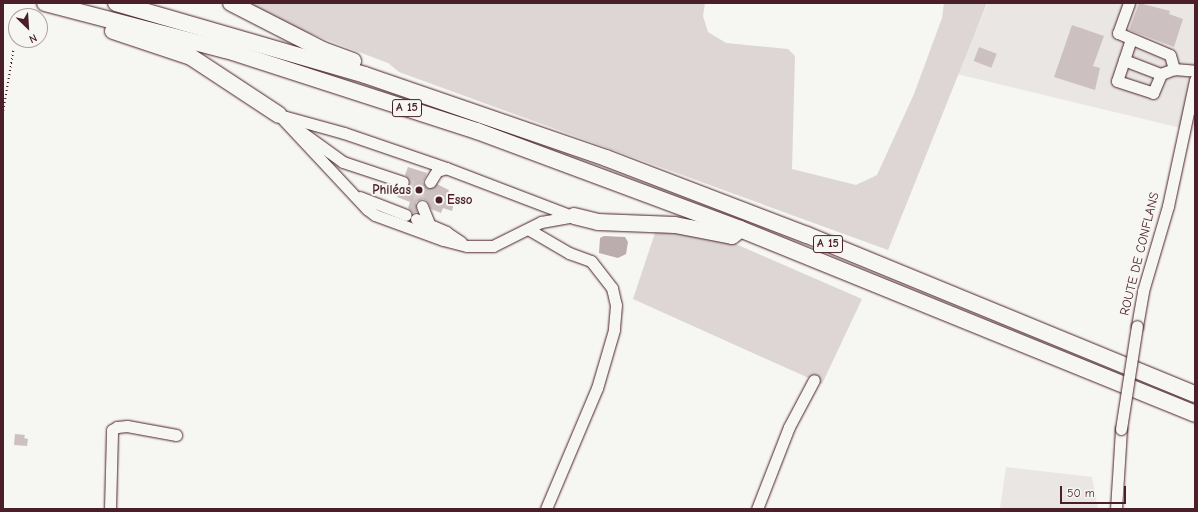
<!DOCTYPE html>
<html>
<head>
<meta charset="utf-8">
<style>
  body { margin:0 }
  #map { position:relative; width:1198px; height:512px; overflow:hidden; background:#f6f6f2; font-family:"Comic Neue",sans-serif }
  div>[style] { position:absolute }
  [style*='--x'] { left:calc(var(--x)*1px); top:calc(var(--y)*1px); width:calc(var(--w)*1px); rotate:calc(var(--a)*1deg) }
  .built>* { inset:0; background:#e9e6e3 }
  .green>* { inset:0; background:#ddd6d5 }
  .water>* { inset:0; background:#bbadae }
  .building>* { inset:0; background:#ccc1c0; transform-origin:0 0 }
  .minor-tunnel>* { height:11px; margin-top:-5.5px; transform-origin:0; background:repeating-linear-gradient(90deg,#d4cbca 0 11px,transparent 0 16.5px) }
  .path>* { height:1.5px; margin-top:-0.75px; transform-origin:0; background:repeating-linear-gradient(90deg,#4a1f2b 0 1px,transparent 0 4px) }
  .roads { filter:drop-shadow(0 0 1px #4a1f2b) drop-shadow(0 0 1px #4a1f2b) }
  .minor>* { height:11px; margin:-5.5px; padding:0 5.5px; transform-origin:5.5px; border-radius:5.5px; background:#f6f6f2 }
  .highway>* { height:16px; margin:-8px; padding:0 8px; transform-origin:8px; border-radius:8px; background:#f6f6f2 }
  .bridges { filter:drop-shadow(0 0 1px #4a1f2b) drop-shadow(0 0 1px #4a1f2b) }
  .minor-bridge>* { height:11px; margin:-5.5px; padding:0 5.5px; transform-origin:5.5px; border-radius:5.5px; background:#f6f6f2 }
  .dots>* { width:11px; height:11px; translate:-50% -50%; box-sizing:border-box; border:2px solid #f6f6f2; border-radius:50% }
  span { translate:-50% -50%; white-space:nowrap; text-align:center; line-height:1.15; -webkit-text-stroke:4px #f6f6f2; paint-order:stroke }
  .shield-label span { padding:1px 3px; background:#f6f6f2; border:1px solid; border-radius:3px; -webkit-text-stroke-width:0 }
  .shield-label { font-size:12px; color:#4a1f2b; font-weight:700 }
  .poi-label { font-size:13px; color:#4a1f2b; font-weight:700 }
  .right { translate:-100% -50%; text-align:right }
  .left { translate:0 -50%; text-align:left }
  .street-label { font-size:13px; color:#4a1f2b }
  .frame { position:absolute; inset:0; border:4px solid #4a1f2b; pointer-events:none }
  .north { position:absolute; left:8px; top:8px; width:40px; height:40px; box-sizing:border-box; background:#f6f6f2; border:1px solid #b1a0a2; border-radius:50%; rotate:155deg; font-size:11px; font-weight:700; line-height:16px; text-align:center; color:#4a1f2b }
  .north::after { content:''; display:block; margin:auto; width:14px; height:18px; background:#4a1f2b; clip-path:polygon(50% 0,100% 100%,50% 72%,0 100%) }
  .scale { position:absolute; left:1060px; top:486px; width:66px; height:18px; box-sizing:border-box; border:2px solid #4a1f2b; border-top:0; padding-left:5px; font-size:12px; line-height:14px; white-space:nowrap; color:#4a1f2b; -webkit-text-stroke:3px #f6f6f2; paint-order:stroke }
</style>
</head>
<body>
<div id="map">
  <div class="built">
    <i style="clip-path:polygon(988px 3px,1195px 3px,1195px 80px,1185px 129px,957px 74px)"></i>
    <i style="clip-path:polygon(1006px 467px,1092px 477px,1098px 509px,1000px 509px)"></i>
  </div>
  <div class="green">
    <i style="clip-path:polygon(248px 3px,705px 3px,703px 16px,708px 32px,726px 43px,788px 49px,795px 56px,792px 169px,856px 185px,877px 175px,914px 94px,942px 18px,944px 3px,987px 3px,888px 250px,399px 72px,388px 63px,275px 20px)"></i>
    <i style="clip-path:polygon(656px 230px,731px 242px,862px 299px,822px 384px,633px 299px)"></i>
  </div>
  <div class="water">
    <i style="clip-path:polygon(604px 236px,625px 237px,628px 242px,626px 254px,618px 258px,599px 253px,600px 238px)"></i>
  </div>
  <div class="building">
    <i style="clip-path:polygon(1139px 3px,1170px 11px,1169px 14px,1183px 19px,1174px 47px,1129px 30px)"></i>
    <i style="clip-path:polygon(1072px 25px,1104px 36px,1093px 66px,1100px 68px,1095px 90px,1054px 77px)"></i>
    <i style="left:979px;top:47px;width:19px;height:15px;rotate:21deg"></i>
    <i style="clip-path:polygon(408px 167px,427px 173px,423px 182px,427px 188px,433px 188px,437px 184px,449px 190px,446px 200px,454px 203px,452px 211px,443px 208px,441px 213px,431px 209px,427px 201px,423px 199px,416px 202px,417px 212px,413px 213px,408px 208px,410px 202px,397px 197px,400px 189px,409px 185px,410px 180px,405px 175px)"></i>
    <i style="clip-path:polygon(15px 434px,25px 435px,24px 438px,28px 439px,27px 446px,14px 445px)"></i>
  </div>
  <div class="minor-tunnel">
    <i style="--x:403;--y:182;--w:14;--a:21"></i>
    <i style="--x:416;--y:187;--w:20;--a:72"></i>
  </div>
  <div class="path">
    <i style="--x:3;--y:111;--w:61;--a:-80.5"></i>
  </div>
  <div class="roads">
    <div class="minor">
      <i style="--x:1129;--y:3;--w:32;--a:110"></i>
      <i style="--x:1118;--y:33;--w:56;--a:22.9"></i>
      <i style="--x:1170;--y:55;--w:15;--a:74"></i>
      <i style="--x:1131;--y:39;--w:44;--a:108.4"></i>
      <i style="--x:1117;--y:81;--w:38;--a:18"></i>
      <i style="--x:1153;--y:93;--w:21;--a:-67"></i>
      <i style="--x:1124;--y:60;--w:40;--a:21"></i>
      <i style="--x:1161;--y:74;--w:14;--a:-21"></i>
      <i style="--x:1174;--y:69;--w:21;--a:5"></i>
      <i style="--x:279;--y:115;--w:129;--a:46.9"></i>
      <i style="--x:367;--y:209;--w:10;--a:37"></i>
      <i style="--x:375;--y:215;--w:72;--a:20.2"></i>
      <i style="--x:443;--y:240;--w:25;--a:14"></i>
      <i style="--x:467;--y:246;--w:26;--a:0"></i>
      <i style="--x:493;--y:246;--w:54;--a:-26.6"></i>
      <i style="--x:541;--y:222;--w:34;--a:-10"></i>
      <i style="--x:279;--y:115;--w:67;--a:15.5"></i>
      <i style="--x:344;--y:133;--w:108;--a:18.9"></i>
      <i style="--x:446;--y:168;--w:135;--a:20.9"></i>
      <i style="--x:296;--y:128;--w:58;--a:35.9"></i>
      <i style="--x:343;--y:162;--w:63;--a:18.4"></i>
      <i style="--x:430;--y:182;--w:13;--a:-58"></i>
      <i style="--x:437;--y:171;--w:9;--a:-18"></i>
      <i style="--x:360;--y:197;--w:49;--a:21.4"></i>
      <i style="--x:422;--y:206;--w:18;--a:68"></i>
      <i style="--x:416;--y:219;--w:33;--a:23"></i>
      <i style="--x:446;--y:232;--w:18;--a:34"></i>
      <i style="--x:528;--y:229;--w:48;--a:30.3"></i>
      <i style="--x:569;--y:253;--w:23;--a:20"></i>
      <i style="--x:591;--y:261;--w:34;--a:52"></i>
      <i style="--x:612;--y:288;--w:17;--a:77"></i>
      <i style="--x:616;--y:305;--w:25;--a:95"></i>
      <i style="--x:614;--y:330;--w:60;--a:106.3"></i>
      <i style="--x:597;--y:388;--w:131;--a:112.9"></i>
      <i style="--x:1137;--y:326;--w:36;--a:-80"></i>
      <i style="--x:1143;--y:291;--w:89;--a:-73.6"></i>
      <i style="--x:1168;--y:206;--w:129;--a:-77.9"></i>
      <i style="--x:110;--y:509;--w:79;--a:-88.5"></i>
      <i style="--x:112;--y:430;--w:6;--a:-31"></i>
      <i style="--x:117;--y:427;--w:10;--a:-6"></i>
      <i style="--x:127;--y:426;--w:50;--a:10.4"></i>
      <i style="--x:757;--y:509;--w:88;--a:-68.7"></i>
      <i style="--x:789;--y:427;--w:53;--a:-62"></i>
      <i style="--x:1116;--y:509;--w:80;--a:-86.4"></i>
    </div>
    <div class="highway">
      <i style="--x:45;--y:3;--w:187;--a:14.6"></i>
      <i style="--x:226;--y:50;--w:264;--a:17.9"></i>
      <i style="--x:477;--y:131;--w:281;--a:20.4"></i>
      <i style="--x:740;--y:229;--w:491;--a:22.1"></i>
      <i style="--x:116;--y:3;--w:259;--a:16.1"></i>
      <i style="--x:365;--y:75;--w:255;--a:19"></i>
      <i style="--x:606;--y:158;--w:215;--a:21"></i>
      <i style="--x:807;--y:235;--w:419;--a:22.3"></i>
      <i style="--x:231;--y:3;--w:103;--a:27.1"></i>
      <i style="--x:323;--y:50;--w:32;--a:20"></i>
      <i style="--x:113;--y:31;--w:82;--a:18.4"></i>
      <i style="--x:191;--y:57;--w:105;--a:33.4"></i>
      <i style="--x:574;--y:216;--w:25;--a:14"></i>
      <i style="--x:598;--y:222;--w:77;--a:2.2"></i>
      <i style="--x:675;--y:225;--w:58;--a:10.9"></i>
      <i style="--x:732;--y:236;--w:6;--a:-39"></i>
    </div>
  </div>
  <div class="bridges">
    <div class="minor-bridge">
      <i style="--x:1121;--y:429;--w:104;--a:-81.2"></i>
    </div>
  </div>
  <div class="dots">
    <i style="left:419px;top:190px;background:#4a1f2b"></i>
    <i style="left:439px;top:200px;background:#4a1f2b"></i>
  </div>
  <div class="shield-label">
    <span style="left:407px;top:108px">A 15</span>
    <span style="left:828px;top:244px">A 15</span>
  </div>
  <div class="poi-label">
    <span class="right" style="left:411px;top:190px">Philéas</span>
    <span class="left" style="left:447px;top:200px">Esso</span>
  </div>
  <div class="street-label">
    <span style="left:1140px;top:254px;rotate:-76deg">ROUTE DE CONFLANS</span>
  </div>
  <div class="frame"></div>
  <div class="north">N</div>
  <div class="scale">50 m</div>
</div>
</body>
</html>
